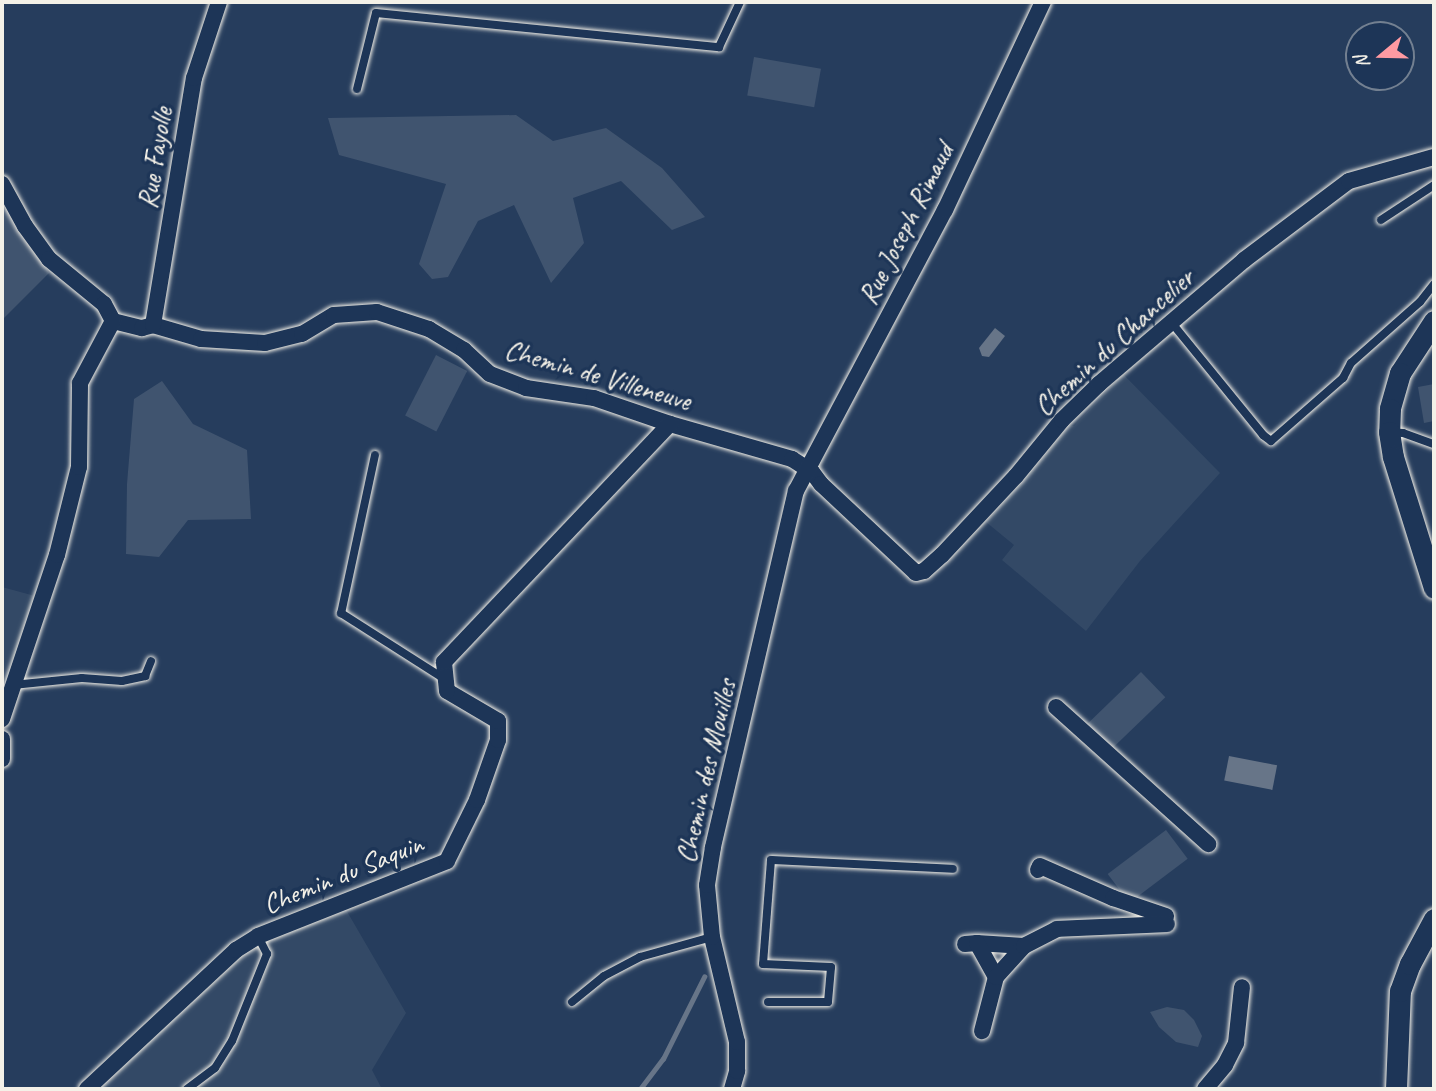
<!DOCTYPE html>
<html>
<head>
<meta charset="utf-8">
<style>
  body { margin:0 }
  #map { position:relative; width:1436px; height:1091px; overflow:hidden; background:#263d5d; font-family:Caveat,sans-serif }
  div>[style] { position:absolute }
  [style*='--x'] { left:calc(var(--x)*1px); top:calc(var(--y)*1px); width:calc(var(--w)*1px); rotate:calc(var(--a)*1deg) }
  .built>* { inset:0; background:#334966 }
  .green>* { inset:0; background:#40546f; transform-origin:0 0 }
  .water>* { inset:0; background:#677588; transform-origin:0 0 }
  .stream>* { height:4.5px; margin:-2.25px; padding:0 2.25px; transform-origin:2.25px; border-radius:2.25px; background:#677588 }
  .roads { filter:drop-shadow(0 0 2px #f4f1e8) drop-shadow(0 0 2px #f4f1e8) }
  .lane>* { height:8px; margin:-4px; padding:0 4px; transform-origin:4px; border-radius:4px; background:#1d3557 }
  .street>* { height:16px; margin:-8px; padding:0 8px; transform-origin:8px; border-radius:8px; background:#1d3557 }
  .secondary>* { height:21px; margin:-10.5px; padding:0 10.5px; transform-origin:10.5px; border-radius:10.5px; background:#1d3557 }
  span { translate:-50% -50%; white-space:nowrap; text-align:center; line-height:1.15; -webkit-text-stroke:7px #1d3557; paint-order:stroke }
  .street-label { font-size:28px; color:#f4f1e8 }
  .frame { position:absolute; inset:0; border:4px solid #f4f1e8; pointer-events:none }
  .north { position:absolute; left:1345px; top:21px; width:70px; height:70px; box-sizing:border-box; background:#1d3557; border:2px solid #738091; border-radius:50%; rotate:251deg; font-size:19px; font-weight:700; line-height:28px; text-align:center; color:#f4f1e8 }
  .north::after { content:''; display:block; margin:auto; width:24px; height:32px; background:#ff9aa2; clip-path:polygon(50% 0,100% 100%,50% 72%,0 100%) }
</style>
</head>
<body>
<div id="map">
  <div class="built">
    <i style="clip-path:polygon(1123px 374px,1220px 473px,1140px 561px,1086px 631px,1002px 560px,1014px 545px,986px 522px,1028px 477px,1069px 425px,1074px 426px)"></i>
    <i style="clip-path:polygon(2px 587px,35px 596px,11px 689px,2px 746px)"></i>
    <i style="clip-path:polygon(345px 908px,406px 1013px,372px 1070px,382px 1089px,97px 1089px,258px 942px)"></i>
  </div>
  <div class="green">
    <i style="left:754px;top:57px;width:68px;height:39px;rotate:10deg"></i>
    <i style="clip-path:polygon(516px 115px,553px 141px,606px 128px,662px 168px,705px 217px,672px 230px,621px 181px,573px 198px,584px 243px,551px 283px,514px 205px,478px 221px,448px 277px,432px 279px,419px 264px,446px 184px,339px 155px,328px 118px)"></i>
    <i style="clip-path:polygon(2px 195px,49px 273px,2px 320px)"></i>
    <i style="left:436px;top:355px;width:35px;height:68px;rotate:27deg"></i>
    <i style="clip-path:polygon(162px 381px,193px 424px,247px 450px,251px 519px,188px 520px,159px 557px,126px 554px,127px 484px,134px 399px)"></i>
    <i style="clip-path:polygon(1434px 384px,1434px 421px,1424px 423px,1418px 387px)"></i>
    <i style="left:1141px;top:672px;width:35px;height:74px;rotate:46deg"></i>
    <i style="left:1166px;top:830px;width:36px;height:73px;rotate:53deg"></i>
    <i style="clip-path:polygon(1167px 1007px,1184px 1010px,1194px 1020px,1202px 1036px,1198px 1047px,1176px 1042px,1159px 1027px,1150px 1012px)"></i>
  </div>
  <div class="water">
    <i style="clip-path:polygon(995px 328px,1005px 336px,989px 357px,982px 356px,979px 348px)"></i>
    <i style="left:1229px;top:756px;width:49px;height:25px;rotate:11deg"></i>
  </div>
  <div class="stream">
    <i style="--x:640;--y:1089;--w:38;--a:-53"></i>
    <i style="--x:663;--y:1059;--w:92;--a:-63.4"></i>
  </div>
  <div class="roads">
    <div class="lane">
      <i style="--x:357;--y:89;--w:78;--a:-76"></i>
      <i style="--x:376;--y:13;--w:345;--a:5.7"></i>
      <i style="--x:719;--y:47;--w:50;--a:-65"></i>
      <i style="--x:1381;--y:220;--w:64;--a:-33.4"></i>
      <i style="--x:1171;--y:322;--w:146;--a:50.8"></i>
      <i style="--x:1263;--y:435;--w:10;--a:37"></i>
      <i style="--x:1271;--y:441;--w:96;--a:-41.2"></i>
      <i style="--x:1343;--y:378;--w:17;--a:-62"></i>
      <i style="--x:1351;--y:363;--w:92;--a:-41.5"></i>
      <i style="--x:1420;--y:302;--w:23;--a:-52"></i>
      <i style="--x:1389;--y:432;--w:14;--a:4"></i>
      <i style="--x:1403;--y:433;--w:33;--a:20"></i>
      <i style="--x:375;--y:455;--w:162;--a:102.1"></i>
      <i style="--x:341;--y:613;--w:125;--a:32.5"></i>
      <i style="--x:13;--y:685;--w:69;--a:-5.8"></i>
      <i style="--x:82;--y:678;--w:40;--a:4.3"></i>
      <i style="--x:122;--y:681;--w:24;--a:-12"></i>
      <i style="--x:145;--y:676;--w:16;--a:-68"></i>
      <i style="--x:572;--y:1002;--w:41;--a:-39.1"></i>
      <i style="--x:604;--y:976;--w:41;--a:-27.8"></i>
      <i style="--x:640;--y:957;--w:75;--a:-15.5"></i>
      <i style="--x:768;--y:1002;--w:60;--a:0"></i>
      <i style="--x:828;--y:1002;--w:35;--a:-85"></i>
      <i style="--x:831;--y:967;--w:68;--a:-177.5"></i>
      <i style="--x:763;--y:964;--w:104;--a:-85.6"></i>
      <i style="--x:771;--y:860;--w:182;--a:2.8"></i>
      <i style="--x:187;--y:1089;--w:35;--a:-37"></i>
      <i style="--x:215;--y:1068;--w:32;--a:-58"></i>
      <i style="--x:232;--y:1041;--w:94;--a:-68.1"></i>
      <i style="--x:267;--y:954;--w:20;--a:-117"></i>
    </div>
    <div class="street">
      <i style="--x:2;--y:184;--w:48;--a:61.3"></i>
      <i style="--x:25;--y:226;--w:41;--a:54"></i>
      <i style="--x:49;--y:259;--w:71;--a:39.3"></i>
      <i style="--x:104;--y:304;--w:19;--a:62"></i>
      <i style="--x:113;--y:321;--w:30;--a:14"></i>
      <i style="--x:142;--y:328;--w:11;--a:-15"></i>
      <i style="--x:153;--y:325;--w:50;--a:16.3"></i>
      <i style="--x:201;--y:339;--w:64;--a:3.6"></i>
      <i style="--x:265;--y:343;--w:38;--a:-14"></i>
      <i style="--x:302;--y:334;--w:37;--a:-31"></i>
      <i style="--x:334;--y:315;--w:43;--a:-4"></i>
      <i style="--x:377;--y:312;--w:55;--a:18.1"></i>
      <i style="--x:429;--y:329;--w:41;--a:31"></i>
      <i style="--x:464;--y:350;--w:35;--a:43"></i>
      <i style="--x:490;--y:374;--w:39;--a:21"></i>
      <i style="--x:526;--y:388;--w:69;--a:8.4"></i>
      <i style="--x:594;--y:398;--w:80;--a:18.9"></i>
      <i style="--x:670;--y:424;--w:127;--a:16"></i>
      <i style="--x:792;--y:459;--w:24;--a:33"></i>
      <i style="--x:812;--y:472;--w:15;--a:53"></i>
      <i style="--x:821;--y:484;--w:130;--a:43.1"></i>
      <i style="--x:916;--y:573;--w:8;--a:-14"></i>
      <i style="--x:924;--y:571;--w:24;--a:-42"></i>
      <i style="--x:942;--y:555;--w:108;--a:-46.9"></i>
      <i style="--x:1016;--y:476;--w:72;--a:-50.6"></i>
      <i style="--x:1062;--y:420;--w:52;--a:-44.2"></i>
      <i style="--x:1099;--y:384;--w:191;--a:-40.5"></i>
      <i style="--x:1244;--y:260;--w:131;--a:-37"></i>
      <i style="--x:1349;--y:181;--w:88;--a:-15.8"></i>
      <i style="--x:153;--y:325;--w:250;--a:-80.6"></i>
      <i style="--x:194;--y:78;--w:80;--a:-71.8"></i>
      <i style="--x:1056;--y:707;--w:205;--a:42"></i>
      <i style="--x:2;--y:719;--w:173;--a:-71.5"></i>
      <i style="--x:57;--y:555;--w:91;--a:-76"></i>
      <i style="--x:79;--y:467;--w:84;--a:-89.3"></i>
      <i style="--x:80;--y:383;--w:70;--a:-62"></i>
      <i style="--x:2;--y:739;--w:20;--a:90"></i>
      <i style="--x:1038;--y:870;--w:4;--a:-63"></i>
      <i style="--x:1040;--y:866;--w:80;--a:23.7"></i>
      <i style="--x:1113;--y:898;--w:56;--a:18.8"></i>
      <i style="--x:977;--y:943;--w:47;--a:3.7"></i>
      <i style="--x:965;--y:944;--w:12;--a:-5"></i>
      <i style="--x:977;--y:943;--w:39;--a:61"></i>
      <i style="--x:996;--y:977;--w:56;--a:104.5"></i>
      <i style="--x:996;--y:977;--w:42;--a:-47.9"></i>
      <i style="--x:1024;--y:946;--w:37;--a:-27"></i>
      <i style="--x:1057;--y:929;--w:110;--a:-2.6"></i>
      <i style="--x:87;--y:1089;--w:204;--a:-43"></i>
      <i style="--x:236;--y:950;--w:26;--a:-32"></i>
      <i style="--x:258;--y:936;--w:203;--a:-21.6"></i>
      <i style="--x:447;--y:861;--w:68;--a:-63.8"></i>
      <i style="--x:477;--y:800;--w:64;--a:-70.7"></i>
      <i style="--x:498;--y:740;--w:19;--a:-90"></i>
      <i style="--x:498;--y:721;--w:59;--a:-149.5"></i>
      <i style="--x:447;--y:691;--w:29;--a:-96"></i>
      <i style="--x:444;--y:662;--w:328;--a:-46.5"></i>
      <i style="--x:732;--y:1089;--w:19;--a:-74"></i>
      <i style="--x:737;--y:1071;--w:29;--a:-90"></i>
      <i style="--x:737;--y:1042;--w:108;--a:-103.4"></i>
      <i style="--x:712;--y:937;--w:52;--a:-95.5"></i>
      <i style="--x:707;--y:885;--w:38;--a:-81"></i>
      <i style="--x:713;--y:847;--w:366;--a:-76.9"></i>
      <i style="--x:796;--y:491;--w:318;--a:-62.1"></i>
      <i style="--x:945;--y:210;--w:230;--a:-64.8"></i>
      <i style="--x:1205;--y:1089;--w:31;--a:-50"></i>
      <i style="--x:1225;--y:1065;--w:25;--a:-63"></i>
      <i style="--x:1236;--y:1043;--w:56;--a:-83.9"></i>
    </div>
    <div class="secondary">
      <i style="--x:1434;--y:321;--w:62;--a:123.2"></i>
      <i style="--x:1400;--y:373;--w:37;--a:106"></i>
      <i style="--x:1390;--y:409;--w:23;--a:92"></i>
      <i style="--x:1389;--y:432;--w:25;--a:81"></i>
      <i style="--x:1393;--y:457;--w:137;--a:72.6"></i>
      <i style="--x:1396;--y:1089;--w:98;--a:-87.7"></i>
      <i style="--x:1400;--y:991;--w:29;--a:-70"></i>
      <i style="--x:1410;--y:964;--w:51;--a:-61.9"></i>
    </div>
  </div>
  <div class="street-label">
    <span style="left:155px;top:158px;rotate:-81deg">Rue Fayolle</span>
    <span style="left:906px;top:224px;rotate:-63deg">Rue Joseph Rimaud</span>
    <span style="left:1114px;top:342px;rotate:-42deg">Chemin du Chancelier</span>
    <span style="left:598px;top:375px;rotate:16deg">Chemin de Villeneuve</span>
    <span style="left:706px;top:771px;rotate:-77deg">Chemin des Mouilles</span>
    <span style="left:343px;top:874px;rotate:-22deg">Chemin du Saquin</span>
  </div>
  <div class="frame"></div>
  <div class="north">N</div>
</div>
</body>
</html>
